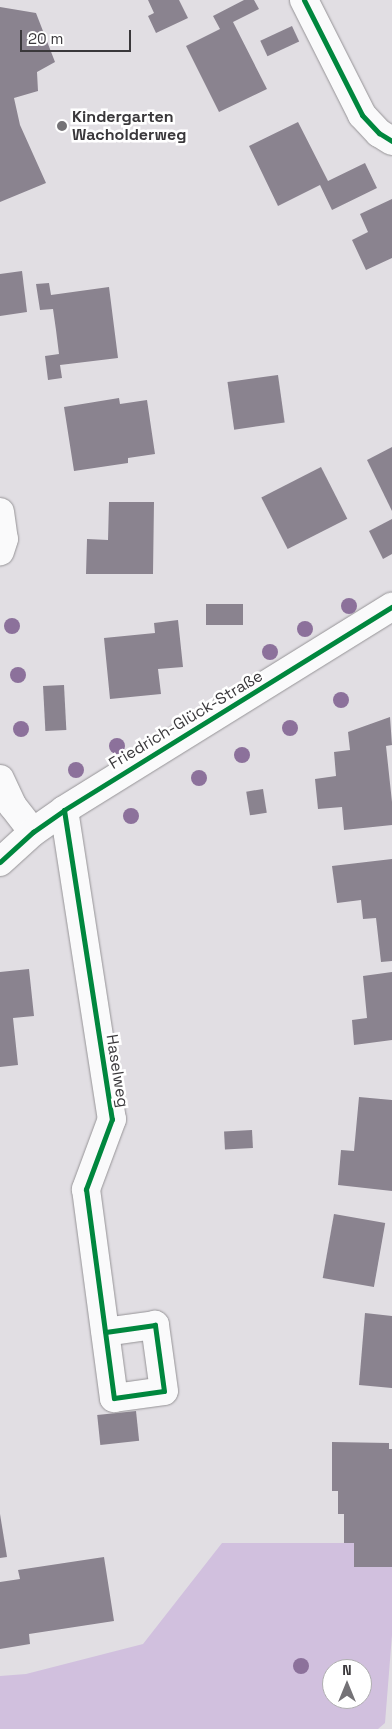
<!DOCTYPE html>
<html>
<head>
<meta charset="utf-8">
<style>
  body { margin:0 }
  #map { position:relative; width:392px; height:1729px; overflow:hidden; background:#e1dee3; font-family:"Space Grotesk",sans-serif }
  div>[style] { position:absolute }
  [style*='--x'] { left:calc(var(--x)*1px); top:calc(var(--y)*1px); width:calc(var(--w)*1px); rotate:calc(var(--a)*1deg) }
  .green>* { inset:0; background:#d1c0de }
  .building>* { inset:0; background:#8a838f; transform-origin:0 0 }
  .roads { filter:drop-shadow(0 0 1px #969497) drop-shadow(0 0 1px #969497) }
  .minor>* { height:28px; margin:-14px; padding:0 14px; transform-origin:14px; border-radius:14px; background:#fafafb }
  .cycleway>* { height:5px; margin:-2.5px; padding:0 2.5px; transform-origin:2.5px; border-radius:2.5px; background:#00873e }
  .trees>* { width:16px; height:16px; margin:-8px; border-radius:50%; background:#8c719b }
  .dots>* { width:14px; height:14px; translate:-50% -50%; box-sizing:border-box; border:2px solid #fff; border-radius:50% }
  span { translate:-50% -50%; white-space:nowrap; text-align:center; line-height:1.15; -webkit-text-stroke:5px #fff; paint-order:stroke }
  .poi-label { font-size:16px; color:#3a383b; font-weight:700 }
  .left { translate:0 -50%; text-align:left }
  .street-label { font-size:16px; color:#3a383b }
  .north { position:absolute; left:322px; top:1659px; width:50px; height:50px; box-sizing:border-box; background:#fff; border:1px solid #b0afb1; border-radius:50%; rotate:0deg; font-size:14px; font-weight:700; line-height:20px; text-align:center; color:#3a383b }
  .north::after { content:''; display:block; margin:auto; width:18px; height:22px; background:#747276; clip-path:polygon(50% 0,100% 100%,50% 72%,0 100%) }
  .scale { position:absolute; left:20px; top:30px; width:111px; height:22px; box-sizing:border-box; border:2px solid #3a383b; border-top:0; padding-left:6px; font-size:15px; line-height:18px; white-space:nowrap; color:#3a383b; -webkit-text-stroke:4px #fff; paint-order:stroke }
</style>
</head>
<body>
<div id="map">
  <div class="green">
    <i style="clip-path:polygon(evenodd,222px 1543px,354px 1543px,355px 1567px,392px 1567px,392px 1635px,385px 1723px,378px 1729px,0 1729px,0 1676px,26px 1674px,143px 1644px,222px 1543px,332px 1669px,362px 1669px,362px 1699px,332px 1699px,332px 1669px)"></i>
  </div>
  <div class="building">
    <i style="clip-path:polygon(148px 0,179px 0,188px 18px,156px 33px,148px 16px,154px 13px)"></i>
    <i style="clip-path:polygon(244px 0,254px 0,259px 9px,233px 22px,267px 89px,219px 112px,186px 46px,220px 29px,213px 16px)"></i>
    <i style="clip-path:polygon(0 7px,36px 13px,55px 62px,37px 72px,38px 91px,14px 98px,20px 125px,46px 183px,0 202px)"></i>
    <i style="left:292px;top:26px;width:17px;height:35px;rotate:65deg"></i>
    <i style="clip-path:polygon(298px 122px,328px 181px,365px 163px,377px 188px,332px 210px,320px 185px,278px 206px,249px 146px)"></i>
    <i style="clip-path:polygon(392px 199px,392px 258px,366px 270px,352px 240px,368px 232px,360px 214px)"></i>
    <i style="clip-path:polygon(22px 271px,27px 312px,0 316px,0 274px)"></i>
    <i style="clip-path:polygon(49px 283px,51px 295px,109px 287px,118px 358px,60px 365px,62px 378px,48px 380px,45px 356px,59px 354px,56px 330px,53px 309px,40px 310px,36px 284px)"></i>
    <i style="left:278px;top:375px;width:48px;height:51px;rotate:82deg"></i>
    <i style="clip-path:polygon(119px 398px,120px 404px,147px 400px,155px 454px,128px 458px,128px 463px,74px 471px,64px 407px)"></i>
    <i style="clip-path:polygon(392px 447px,392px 511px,367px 460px)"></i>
    <i style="left:321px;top:467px;width:58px;height:67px;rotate:63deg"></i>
    <i style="clip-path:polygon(109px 502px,154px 502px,153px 574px,86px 574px,87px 539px,108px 540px)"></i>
    <i style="clip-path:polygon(392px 519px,392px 554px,383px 559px,369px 531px)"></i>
    <i style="left:206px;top:604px;width:37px;height:21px"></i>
    <i style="clip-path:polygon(178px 620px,183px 667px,158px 669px,161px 694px,110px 699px,104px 638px,155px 633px,154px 623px)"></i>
    <i style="left:64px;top:685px;width:45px;height:21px;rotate:87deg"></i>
    <i style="clip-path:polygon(390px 717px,392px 745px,386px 746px,392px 802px,392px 825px,344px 830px,342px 807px,318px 809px,315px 779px,336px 776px,334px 752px,350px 750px,348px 732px)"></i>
    <i style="left:263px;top:789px;width:24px;height:17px;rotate:81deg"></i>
    <i style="clip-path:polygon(392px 859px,392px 961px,381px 962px,376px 918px,363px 919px,361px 900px,337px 903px,332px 866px)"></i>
    <i style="clip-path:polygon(29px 969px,34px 1016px,13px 1018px,18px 1065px,0 1067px,0 972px)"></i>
    <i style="clip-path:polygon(392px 972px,392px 1040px,354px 1045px,352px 1020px,367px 1018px,363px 976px)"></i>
    <i style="clip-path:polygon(359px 1097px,392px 1100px,392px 1191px,338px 1185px,341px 1150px,354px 1151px)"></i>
    <i style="left:252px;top:1130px;width:18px;height:28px;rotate:87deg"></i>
    <i style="left:334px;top:1214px;width:52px;height:65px;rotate:10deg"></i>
    <i style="clip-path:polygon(365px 1313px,392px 1316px,392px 1388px,359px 1385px)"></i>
    <i style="left:136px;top:1411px;width:30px;height:39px;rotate:84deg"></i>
    <i style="clip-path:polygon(332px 1442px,389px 1443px,389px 1449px,392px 1449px,392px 1567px,354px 1567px,354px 1543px,344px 1543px,344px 1514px,338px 1514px,338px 1491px,332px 1491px)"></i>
    <i style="clip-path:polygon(0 1514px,7px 1557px,0 1558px)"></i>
    <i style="clip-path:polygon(104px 1557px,114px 1621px,29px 1634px,30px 1644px,0 1649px,0 1582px,20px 1579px,18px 1570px)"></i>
  </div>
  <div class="roads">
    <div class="minor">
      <i style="--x:304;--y:0;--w:129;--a:63.2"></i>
      <i style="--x:362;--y:115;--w:25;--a:47"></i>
      <i style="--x:379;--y:133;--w:15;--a:32"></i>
      <i style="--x:0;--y:512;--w:27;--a:82"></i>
      <i style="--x:4;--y:539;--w:13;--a:108"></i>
      <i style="--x:0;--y:779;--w:29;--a:65"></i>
      <i style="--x:12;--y:805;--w:34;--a:52"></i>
      <i style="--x:64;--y:810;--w:313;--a:81.2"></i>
      <i style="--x:112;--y:1119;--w:75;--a:110.4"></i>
      <i style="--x:86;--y:1189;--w:211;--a:82.4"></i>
      <i style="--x:114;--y:1398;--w:50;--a:-8"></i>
      <i style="--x:164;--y:1391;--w:67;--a:-97.8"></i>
      <i style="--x:155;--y:1325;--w:50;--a:172"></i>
      <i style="--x:0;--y:862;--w:45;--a:-42.3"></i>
      <i style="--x:33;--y:832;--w:38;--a:-35"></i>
      <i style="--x:64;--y:810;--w:386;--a:-31.8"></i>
    </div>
  </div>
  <div class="cycleway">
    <i style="--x:304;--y:0;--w:129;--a:63.2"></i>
    <i style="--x:362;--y:115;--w:25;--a:47"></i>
    <i style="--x:379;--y:133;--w:15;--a:32"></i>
    <i style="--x:64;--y:810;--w:313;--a:81.2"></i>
    <i style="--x:112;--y:1119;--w:75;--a:110.4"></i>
    <i style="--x:86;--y:1189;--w:211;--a:82.4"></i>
    <i style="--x:114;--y:1398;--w:50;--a:-8"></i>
    <i style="--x:164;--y:1391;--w:67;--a:-97.8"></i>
    <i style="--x:155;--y:1325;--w:50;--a:172"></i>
    <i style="--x:0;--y:862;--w:45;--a:-42.3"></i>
    <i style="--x:33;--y:832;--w:38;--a:-35"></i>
    <i style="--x:64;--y:810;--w:386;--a:-31.8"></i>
  </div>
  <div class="trees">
    <i style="left:349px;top:606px"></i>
    <i style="left:12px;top:626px"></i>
    <i style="left:305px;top:629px"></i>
    <i style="left:270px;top:652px"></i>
    <i style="left:18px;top:675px"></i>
    <i style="left:341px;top:700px"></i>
    <i style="left:290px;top:728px"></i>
    <i style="left:21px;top:729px"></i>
    <i style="left:117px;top:746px"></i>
    <i style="left:242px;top:755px"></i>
    <i style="left:76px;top:770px"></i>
    <i style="left:199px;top:778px"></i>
    <i style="left:131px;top:816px"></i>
    <i style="left:301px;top:1666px"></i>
  </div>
  <div class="dots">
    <i style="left:62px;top:126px;background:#747276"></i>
  </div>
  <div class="poi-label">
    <span class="left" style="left:72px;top:126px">Kindergarten<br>Wacholderweg</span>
  </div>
  <div class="street-label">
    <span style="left:186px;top:720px;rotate:-31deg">Friedrich-Glück-Straße</span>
    <span style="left:117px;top:1071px;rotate:81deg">Haselweg</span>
  </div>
  <div class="north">N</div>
  <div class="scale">20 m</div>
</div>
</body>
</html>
